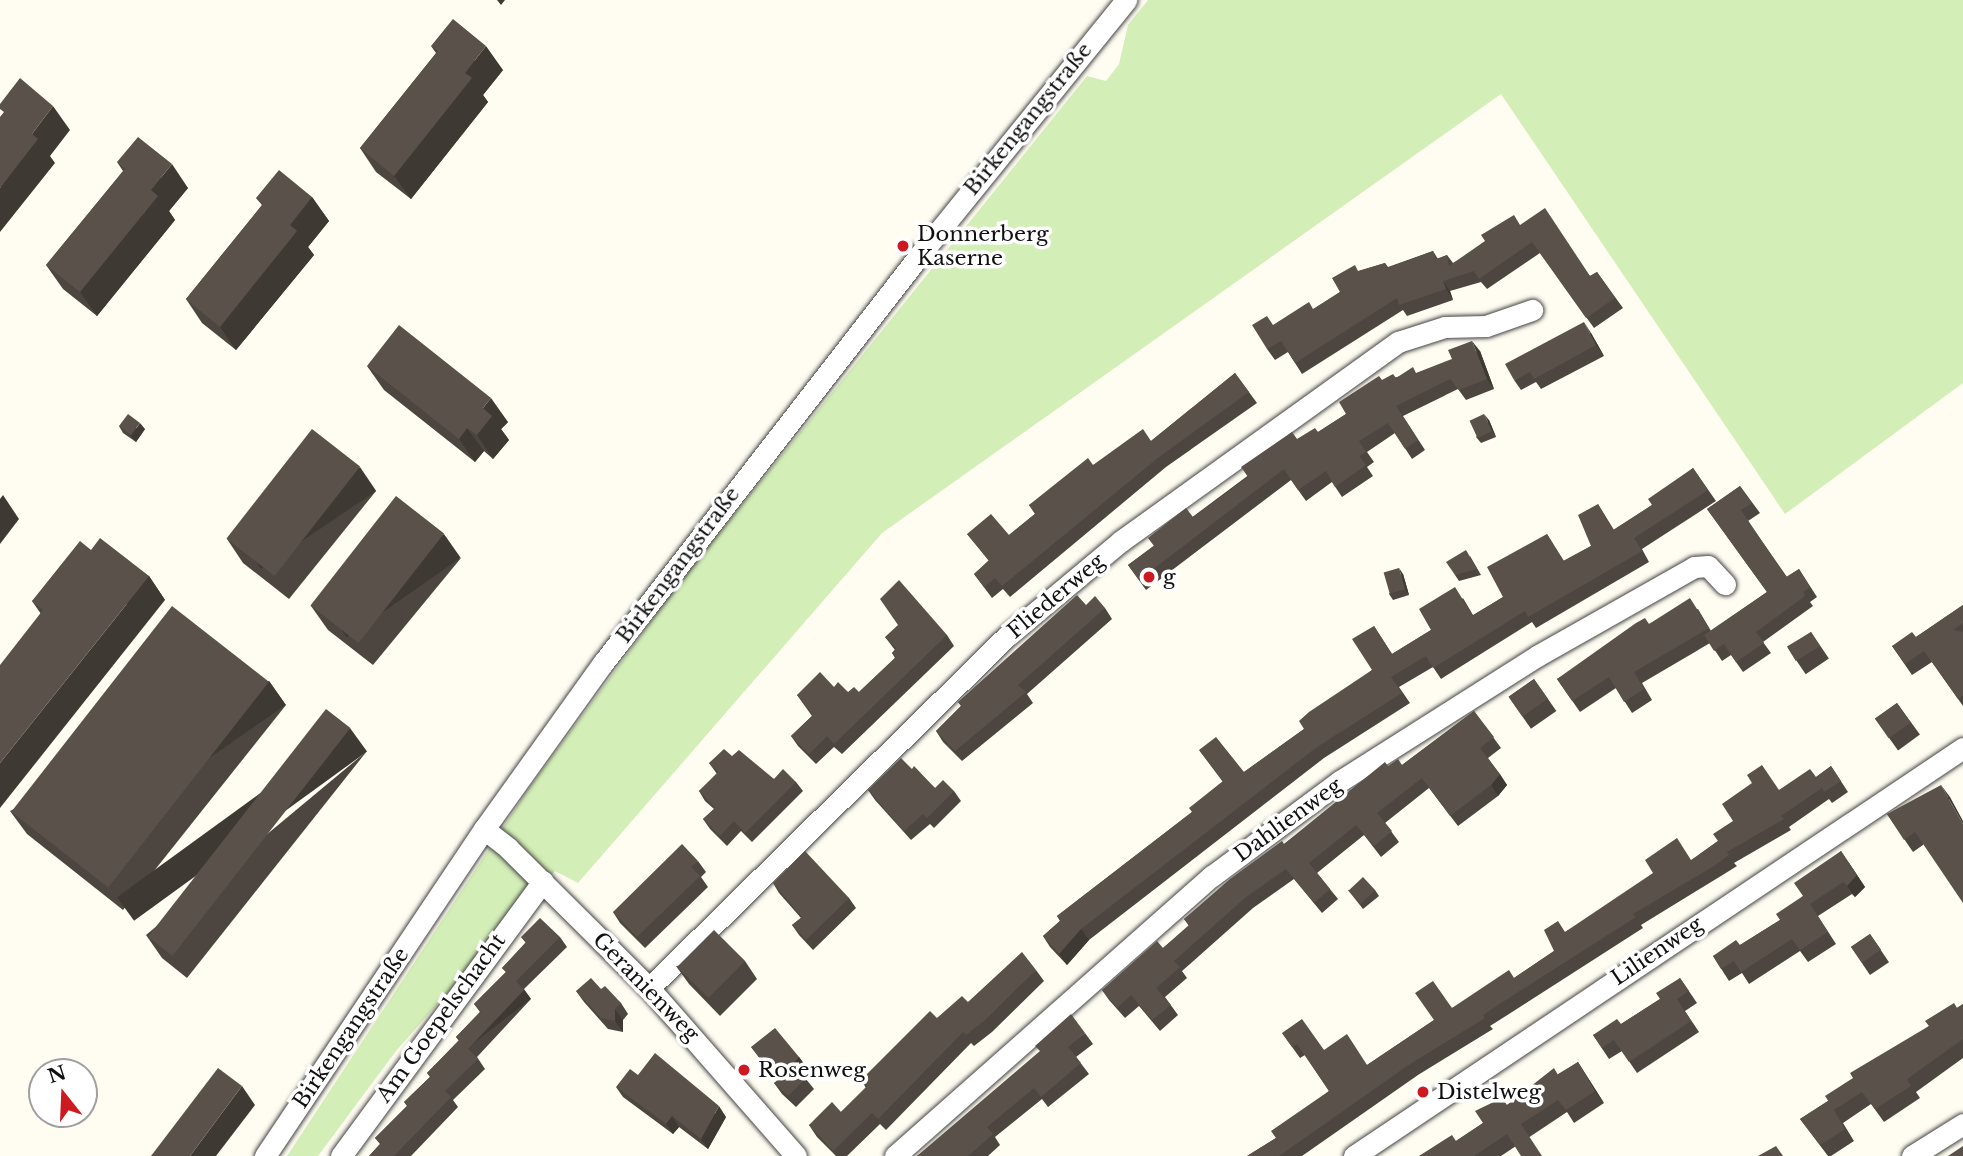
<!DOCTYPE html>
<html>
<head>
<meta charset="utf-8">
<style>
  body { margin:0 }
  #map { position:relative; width:1963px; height:1156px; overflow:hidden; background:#fffdf2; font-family:"Libre Baskerville",serif }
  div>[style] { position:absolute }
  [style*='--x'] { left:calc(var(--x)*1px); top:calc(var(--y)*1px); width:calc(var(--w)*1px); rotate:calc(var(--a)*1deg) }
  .green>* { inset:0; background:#d3eeb7 }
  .roads { filter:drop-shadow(0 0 2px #434343) drop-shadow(0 0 2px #434343) }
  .minor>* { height:21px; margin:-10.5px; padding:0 10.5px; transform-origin:10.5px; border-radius:10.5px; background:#fff }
  .wall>* { inset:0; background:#4d4640; transform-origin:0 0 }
  .shaded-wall>* { inset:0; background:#3f3934; transform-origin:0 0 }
  .building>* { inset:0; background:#5a514b; transform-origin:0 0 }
  .dots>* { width:19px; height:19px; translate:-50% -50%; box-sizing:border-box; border:4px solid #fff; border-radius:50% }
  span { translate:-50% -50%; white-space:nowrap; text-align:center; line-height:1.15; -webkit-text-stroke:7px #fff; paint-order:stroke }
  .street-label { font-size:21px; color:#101010 }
  .poi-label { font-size:21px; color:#101010 }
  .left { translate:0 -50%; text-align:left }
  .north { position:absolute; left:28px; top:1058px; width:70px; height:70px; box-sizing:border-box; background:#fff; border:2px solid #9f9f9f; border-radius:50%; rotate:342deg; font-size:19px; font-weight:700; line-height:28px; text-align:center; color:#101010 }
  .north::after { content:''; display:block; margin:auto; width:24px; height:32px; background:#cd1a20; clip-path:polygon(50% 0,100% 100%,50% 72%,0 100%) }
</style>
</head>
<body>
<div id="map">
  <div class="green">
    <i style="clip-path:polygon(1148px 0,1963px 0,1963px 383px,1785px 514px,1501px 94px,882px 533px,578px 883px,555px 871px,396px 1051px,318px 1156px,287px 1156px,529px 788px,683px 578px,1087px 76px,1106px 81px,1119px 64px,1128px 25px)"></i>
  </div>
  <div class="roads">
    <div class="minor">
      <i style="--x:484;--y:829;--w:31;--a:38"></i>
      <i style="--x:508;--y:848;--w:199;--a:44.8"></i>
      <i style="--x:649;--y:988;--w:223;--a:48.8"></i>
      <i style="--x:649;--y:988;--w:502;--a:-44.52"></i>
      <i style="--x:1007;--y:636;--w:148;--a:-39.8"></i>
      <i style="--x:1121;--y:541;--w:341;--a:-35.7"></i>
      <i style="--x:1398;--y:342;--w:49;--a:-17.7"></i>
      <i style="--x:1445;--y:327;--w:41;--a:-1.4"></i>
      <i style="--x:1486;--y:326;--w:49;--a:-19.2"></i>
      <i style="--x:265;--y:1156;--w:394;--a:-56.2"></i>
      <i style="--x:484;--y:829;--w:204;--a:-54.4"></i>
      <i style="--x:603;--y:663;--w:514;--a:-52.19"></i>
      <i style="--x:918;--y:257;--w:331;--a:-51"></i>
      <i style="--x:341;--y:1156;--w:341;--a:-53.7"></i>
      <i style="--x:895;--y:1156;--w:423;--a:-41.5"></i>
      <i style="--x:1212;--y:876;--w:159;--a:-36.6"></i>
      <i style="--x:1340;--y:781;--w:233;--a:-32.4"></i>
      <i style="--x:1537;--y:656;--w:180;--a:-29.5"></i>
      <i style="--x:1694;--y:567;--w:14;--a:-4"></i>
      <i style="--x:1708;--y:566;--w:25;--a:47"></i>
      <i style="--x:1354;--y:1156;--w:733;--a:-33.82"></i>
      <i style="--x:1912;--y:1156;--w:60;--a:-32.1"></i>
    </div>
  </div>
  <div class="wall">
    <i style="clip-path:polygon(431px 46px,503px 70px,483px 95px,488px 102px,411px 199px,376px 172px,360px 148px,436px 53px)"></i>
    <i style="clip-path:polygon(117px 162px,188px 188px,169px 211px,175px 220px,97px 316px,63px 289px,46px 265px,123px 171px)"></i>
    <i style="clip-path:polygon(312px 197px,329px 221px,308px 247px,314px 255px,236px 350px,202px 323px,186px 299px,262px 205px,256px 198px)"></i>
    <i style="clip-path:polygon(1521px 225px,1590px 276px,1597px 272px,1623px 308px,1594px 328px,1540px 253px,1487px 289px,1481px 282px,1450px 291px,1453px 300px,1407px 316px,1403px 310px,1302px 374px,1288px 352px,1275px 360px,1267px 349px,1274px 325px,1314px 309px,1340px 292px,1359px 271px,1385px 263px,1388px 267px,1433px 251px,1438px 259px,1447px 255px,1453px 263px)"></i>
    <i style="clip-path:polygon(1591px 333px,1604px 356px,1541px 389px,1536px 382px,1521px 390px,1514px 380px)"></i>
    <i style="clip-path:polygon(1480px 351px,1494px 389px,1466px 400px,1458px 389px,1403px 416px,1425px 450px,1412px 459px,1395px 433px,1367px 452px,1374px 462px,1367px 467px,1373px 476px,1342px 497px,1332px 482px,1306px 501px,1291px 480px,1146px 590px,1128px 565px,1297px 439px,1318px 432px,1346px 414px,1382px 380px,1417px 373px)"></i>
    <i style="clip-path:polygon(367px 366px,508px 422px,501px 429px,509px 440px,493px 459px,484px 451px,475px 462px,384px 390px)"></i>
    <i style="clip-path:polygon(1235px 373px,1257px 403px,1166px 467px,1010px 597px,1003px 589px,992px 598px,974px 574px,989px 561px,967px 534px,1009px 535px,1035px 514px,1029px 505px,1093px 465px,1151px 441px)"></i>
    <i style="clip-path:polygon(1489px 420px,1496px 437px,1481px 443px,1476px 437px)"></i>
    <i style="clip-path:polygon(119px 426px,145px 429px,136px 442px,123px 433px)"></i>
    <i style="clip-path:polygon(1693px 468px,1716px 501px,1642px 549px,1649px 562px,1536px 628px,1532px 622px,1441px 679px,1433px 667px,1399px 687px,1410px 703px,1324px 758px,1089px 940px,1067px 965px,1050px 947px,1043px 936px,1060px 921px,1057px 916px,1192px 812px,1223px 782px,1199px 750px,1244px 772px,1304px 729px,1372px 670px,1374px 626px,1392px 654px,1431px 630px,1463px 598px,1473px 615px,1503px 597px,1547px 534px,1564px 561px,1591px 546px,1598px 504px,1614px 530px,1652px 505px)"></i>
    <i style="clip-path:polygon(1740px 486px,1760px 513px,1748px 521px,1787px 577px,1799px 569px,1817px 597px,1810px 602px,1813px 606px,1763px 642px,1771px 653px,1743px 672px,1731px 655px,1722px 661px,1710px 643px,1642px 683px,1652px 700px,1632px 713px,1616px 688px,1580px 712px,1557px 679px,1649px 624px,1698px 609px,1711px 631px,1767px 592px,1707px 509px)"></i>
    <i style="clip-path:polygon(376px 491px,289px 599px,243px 563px,227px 539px)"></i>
    <i style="clip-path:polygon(91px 550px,149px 576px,165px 600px,41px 614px,32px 601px)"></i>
    <i style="clip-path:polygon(1470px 556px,1481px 575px,1459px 581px,1455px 575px)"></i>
    <i style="clip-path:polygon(461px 558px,373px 665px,328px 630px,311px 606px)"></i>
    <i style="clip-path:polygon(1403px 574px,1409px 595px,1393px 600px,1389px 594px)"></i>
    <i style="clip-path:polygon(1086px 605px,1105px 608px,1112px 619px,1027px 694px,1033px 703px,962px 761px,943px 742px,936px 731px,961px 706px,958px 702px)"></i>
    <i style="clip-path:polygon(1963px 605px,1963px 706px,1932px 662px,1912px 675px,1892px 646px,1916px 637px)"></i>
    <i style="left:1811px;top:632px;width:32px;height:28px;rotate:56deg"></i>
    <i style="clip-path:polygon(947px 635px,954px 646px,842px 754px,834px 747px,816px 764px,798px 746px,791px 736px,812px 716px,797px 695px,834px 687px,848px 692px,859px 692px,895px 658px,892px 653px,895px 650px,885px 637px)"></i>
    <i style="left:1534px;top:679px;width:39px;height:31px;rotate:55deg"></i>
    <i style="clip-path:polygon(269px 681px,286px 705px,123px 910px,27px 834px,10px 811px)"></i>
    <i style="left:1897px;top:703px;width:39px;height:27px;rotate:54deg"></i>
    <i style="clip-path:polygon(1474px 711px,1501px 748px,1488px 758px,1507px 785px,1498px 796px,1458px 826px,1429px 788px,1385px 823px,1399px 842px,1381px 857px,1364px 835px,1317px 873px,1338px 899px,1322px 913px,1294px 879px,1253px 908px,1182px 971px,1187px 978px,1165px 997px,1178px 1015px,1160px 1031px,1139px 1006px,1125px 1018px,1109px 1000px,1102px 990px,1163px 948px,1189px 926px,1184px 919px,1388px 766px,1402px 765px)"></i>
    <i style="clip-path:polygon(367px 751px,187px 978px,162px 958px,146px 935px)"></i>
    <i style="clip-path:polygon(732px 756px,774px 779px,796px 782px,803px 791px,752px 842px,741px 831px,727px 846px,710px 829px,703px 819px,714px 809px,705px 801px,699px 791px,717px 774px,709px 763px)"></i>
    <i style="clip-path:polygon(1831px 766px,1848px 792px,1832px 803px,1829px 799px,1789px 827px,1791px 830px,1734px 863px,1737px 866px,1721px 876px,1641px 925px,1643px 928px,1509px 1014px,1490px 1026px,1493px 1029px,1418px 1075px,1302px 1156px,1247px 1156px,1276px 1138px,1329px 1091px,1305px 1055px,1300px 1058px,1282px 1033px,1324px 1050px,1367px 1065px,1452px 1008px,1514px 978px,1554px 951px,1565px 932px,1692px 860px,1718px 841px,1779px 790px,1816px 777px)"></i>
    <i style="clip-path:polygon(912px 769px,935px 788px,954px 791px,961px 801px,934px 828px,930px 824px,911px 840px,875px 800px,868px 790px)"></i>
    <i style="clip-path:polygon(1950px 797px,1923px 845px,1913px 852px,1887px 814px)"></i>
    <i style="clip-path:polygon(1841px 851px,1865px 887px,1855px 897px,1852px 894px,1818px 916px,1836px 944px,1808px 962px,1800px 951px,1749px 984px,1742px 973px,1729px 981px,1713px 956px,1740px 945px,1780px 920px,1803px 896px)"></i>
    <i style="clip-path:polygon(698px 861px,706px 872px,701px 877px,708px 887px,645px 948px,620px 923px,613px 912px)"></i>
    <i style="clip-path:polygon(773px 883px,849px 898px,856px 908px,813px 950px,799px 935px,792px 925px,801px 918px,779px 893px)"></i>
    <i style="clip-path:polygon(1348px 890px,1375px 890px,1379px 896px,1363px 909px)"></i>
    <i style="left:1870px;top:934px;width:34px;height:23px;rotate:56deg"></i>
    <i style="clip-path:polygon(521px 937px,560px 937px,567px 947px,524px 989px,531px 999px,477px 1057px,485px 1069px,453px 1100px,458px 1107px,411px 1156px,369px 1156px,380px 1144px,375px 1138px,407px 1106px,404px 1102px,430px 1077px,427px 1073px,459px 1041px,456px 1037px,480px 1012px,474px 1004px,506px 972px,502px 968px,526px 943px)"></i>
    <i style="clip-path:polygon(745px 961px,757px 979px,720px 1016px,689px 984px,676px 966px)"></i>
    <i style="clip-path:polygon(1036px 970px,1044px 981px,992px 1032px,974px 1046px,971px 1043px,886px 1130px,880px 1124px,847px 1156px,836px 1156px,817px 1137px,809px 1125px,841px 1112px,866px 1088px,861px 1080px,937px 1018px,968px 1002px)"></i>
    <i style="clip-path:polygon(1680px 978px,1697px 1003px,1685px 1011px,1699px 1032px,1637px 1073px,1622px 1051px,1609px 1059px,1593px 1035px,1621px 1024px,1660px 999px)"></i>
    <i style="clip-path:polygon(601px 989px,621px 1003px,628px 1014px,623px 1020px,623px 1032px,608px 1029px,584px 1002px,576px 991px)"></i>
    <i style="clip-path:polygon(1963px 1004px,1963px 1058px,1916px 1092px,1920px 1098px,1884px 1122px,1871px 1104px,1843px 1123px,1854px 1141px,1831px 1156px,1828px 1156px,1800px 1119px,1828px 1101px,1929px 1026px)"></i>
    <i style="clip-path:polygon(1085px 1033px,1093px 1044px,1076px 1057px,1089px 1074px,1048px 1107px,1042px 1099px,995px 1137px,1000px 1145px,988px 1156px,917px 1156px)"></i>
    <i style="clip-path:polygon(751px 1047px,799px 1057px,807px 1068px,802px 1074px,814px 1089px,796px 1107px,782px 1094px,774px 1083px,777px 1081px)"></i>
    <i style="clip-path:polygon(1578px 1062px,1604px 1103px,1574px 1123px,1567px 1112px,1501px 1156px,1419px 1156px,1456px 1141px,1483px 1123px,1507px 1105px)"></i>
    <i style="clip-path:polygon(616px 1087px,726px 1117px,708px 1149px,679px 1127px,673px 1134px,623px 1097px)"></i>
  </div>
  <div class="shaded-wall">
    <i style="clip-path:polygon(497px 0,505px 0,501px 5px)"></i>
    <i style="clip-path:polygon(486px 46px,503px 70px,483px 95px,488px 102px,411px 199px,394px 176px,465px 73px)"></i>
    <i style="clip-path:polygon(53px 106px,70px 130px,50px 156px,55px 163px,0 232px,0 188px,32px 134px)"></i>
    <i style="clip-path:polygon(172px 164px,188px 188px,169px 211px,175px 220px,97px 316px,80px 292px,151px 190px)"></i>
    <i style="clip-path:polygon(312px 197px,329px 221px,308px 247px,314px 255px,236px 350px,220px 327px,290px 225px)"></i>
    <i style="clip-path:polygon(1443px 281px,1450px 291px,1453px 300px,1446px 289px)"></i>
    <i style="clip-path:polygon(1584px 322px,1591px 333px,1604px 356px,1596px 345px)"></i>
    <i style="clip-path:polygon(1472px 341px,1480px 351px,1494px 389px,1487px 379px)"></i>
    <i style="clip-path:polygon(491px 398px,508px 422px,501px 429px,509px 440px,493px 459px,477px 435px,483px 408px)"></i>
    <i style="clip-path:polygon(1484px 414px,1489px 420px,1496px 437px,1492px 431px)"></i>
    <i style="clip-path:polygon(140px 423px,145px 429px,136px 442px,131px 436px)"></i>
    <i style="clip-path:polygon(467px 428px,484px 451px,475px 462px,459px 439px)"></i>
    <i style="left:360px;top:467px;width:29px;height:139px;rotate:56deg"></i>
    <i style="clip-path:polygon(3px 495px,19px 519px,0 544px,0 499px)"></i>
    <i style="left:444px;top:534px;width:29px;height:139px;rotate:55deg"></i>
    <i style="clip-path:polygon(1399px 568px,1403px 574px,1409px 595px,1405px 589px)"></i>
    <i style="clip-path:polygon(149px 576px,165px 600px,0 808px,0 763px)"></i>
    <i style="left:269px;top:681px;width:29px;height:262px;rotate:55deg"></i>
    <i style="left:350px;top:728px;width:29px;height:288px;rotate:54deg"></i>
    <i style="clip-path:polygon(1500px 774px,1507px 785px,1498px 796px,1491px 785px)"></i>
    <i style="clip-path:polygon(1941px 785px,1950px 797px,1963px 821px,1963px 824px)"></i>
    <i style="clip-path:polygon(1849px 863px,1865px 887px,1855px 897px,1847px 886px)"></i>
    <i style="clip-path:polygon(1081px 929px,1089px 940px,1067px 965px,1059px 954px)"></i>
    <i style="left:524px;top:990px;width:11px;height:81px;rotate:52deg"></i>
    <i style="clip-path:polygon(615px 1009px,623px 1020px,623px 1032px,615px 1021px)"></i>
    <i style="clip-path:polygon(799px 1057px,807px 1068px,800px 1076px,792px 1065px)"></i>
    <i style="clip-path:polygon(1578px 1062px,1586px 1075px,1604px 1103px,1595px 1091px)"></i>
    <i style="clip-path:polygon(242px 1086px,255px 1105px,216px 1156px,190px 1156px)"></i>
    <i style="clip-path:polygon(719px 1106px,726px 1117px,708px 1149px,701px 1139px)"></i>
    <i style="clip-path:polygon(672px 1116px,679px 1127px,673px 1134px,666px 1124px)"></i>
  </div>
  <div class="building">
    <i style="clip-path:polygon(453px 19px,486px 46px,465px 73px,472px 78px,394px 176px,360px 148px,438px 51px,431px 46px)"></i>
    <i style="clip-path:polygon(20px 78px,53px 106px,32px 134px,38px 139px,0 188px,0 117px,4px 112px,0 109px,0 104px)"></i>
    <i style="clip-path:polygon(138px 137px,172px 164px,151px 190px,158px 196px,80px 292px,46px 265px,125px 169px,117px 162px)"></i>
    <i style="clip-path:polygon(279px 170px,312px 197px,290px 225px,297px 231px,220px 327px,186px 299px,263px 204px,256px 198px)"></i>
    <i style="clip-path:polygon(1545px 208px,1590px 276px,1597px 272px,1615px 298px,1586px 318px,1532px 242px,1479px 279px,1474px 271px,1443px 281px,1446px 289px,1399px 305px,1397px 298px,1295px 363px,1281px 341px,1267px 349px,1252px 325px,1267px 316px,1273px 325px,1309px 302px,1313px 309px,1340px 292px,1332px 278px,1355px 265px,1358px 271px,1385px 263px,1387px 268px,1433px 251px,1436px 259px,1447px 255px,1449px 266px,1485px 241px,1481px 235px,1514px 215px,1520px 225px)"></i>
    <i style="clip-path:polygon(1584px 322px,1596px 345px,1534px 379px,1530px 372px,1514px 380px,1505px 364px)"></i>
    <i style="clip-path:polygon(399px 325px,491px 398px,483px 408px,492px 416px,477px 435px,467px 428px,459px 439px,367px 366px)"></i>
    <i style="clip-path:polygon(1472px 341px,1487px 379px,1459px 390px,1450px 379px,1396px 406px,1418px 440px,1405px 449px,1388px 423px,1359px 441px,1366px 452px,1359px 456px,1366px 465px,1335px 487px,1326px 471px,1298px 490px,1284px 469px,1139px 580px,1128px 565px,1154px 546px,1148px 538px,1186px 508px,1193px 517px,1248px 477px,1241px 467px,1292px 432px,1297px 439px,1315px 428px,1318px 432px,1346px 414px,1339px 402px,1379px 376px,1382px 380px,1393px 374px,1396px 378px,1413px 367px,1416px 373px,1452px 359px,1448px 350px)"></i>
    <i style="clip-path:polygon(1235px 373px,1249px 392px,1159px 457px,1002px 586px,995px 578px,984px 587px,974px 574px,989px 560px,967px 534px,991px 514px,1009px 535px,1036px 513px,1029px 505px,1088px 458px,1093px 465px,1143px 429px,1151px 441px)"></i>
    <i style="left:128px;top:414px;width:15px;height:15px;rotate:37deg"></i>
    <i style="left:1484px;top:414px;width:19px;height:16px;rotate:65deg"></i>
    <i style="left:312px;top:429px;width:61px;height:139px;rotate:38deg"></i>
    <i style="clip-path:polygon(1693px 468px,1708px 490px,1634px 538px,1642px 551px,1528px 617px,1525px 611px,1433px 668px,1426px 656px,1391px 677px,1402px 693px,1317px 747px,1081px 929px,1059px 954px,1043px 936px,1061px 920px,1057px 916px,1192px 812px,1189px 808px,1223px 781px,1199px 750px,1216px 737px,1244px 772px,1304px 729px,1299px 721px,1309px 712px,1372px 670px,1352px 639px,1374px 626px,1392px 654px,1431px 630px,1419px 609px,1455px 587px,1473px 616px,1503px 597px,1487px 567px,1547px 534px,1563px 561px,1591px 546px,1578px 515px,1598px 504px,1613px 530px,1652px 505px,1648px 499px)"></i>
    <i style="clip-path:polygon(1740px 486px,1752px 503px,1741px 510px,1786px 577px,1799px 569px,1810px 587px,1803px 592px,1805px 596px,1756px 632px,1764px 643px,1736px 662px,1724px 644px,1714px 651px,1704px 635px,1767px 592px,1707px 509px)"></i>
    <i style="left:396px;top:496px;width:61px;height:139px;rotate:38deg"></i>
    <i style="clip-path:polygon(100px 538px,149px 576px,0 763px,0 665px,43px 610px,32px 601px,80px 541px,91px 550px)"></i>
    <i style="clip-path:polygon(1466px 550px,1477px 569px,1455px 575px,1446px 562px)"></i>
    <i style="left:1399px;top:568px;width:22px;height:16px;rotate:74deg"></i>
    <i style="clip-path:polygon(899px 580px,947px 635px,834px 744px,827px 736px,809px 754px,791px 736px,813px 715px,797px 695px,820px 672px,834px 687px,838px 682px,848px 692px,854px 687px,859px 692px,896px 657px,892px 653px,896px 648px,885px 637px,898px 625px,880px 599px)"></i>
    <i style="clip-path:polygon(1077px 595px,1086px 605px,1095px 596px,1105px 608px,1018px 685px,1026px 692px,955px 751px,936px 731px,962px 705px,958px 702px)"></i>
    <i style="clip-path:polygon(1690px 598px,1709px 628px,1634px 672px,1644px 689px,1624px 702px,1609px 677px,1572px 701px,1557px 679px,1636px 623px,1645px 618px,1649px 624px)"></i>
    <i style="clip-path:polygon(1963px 605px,1963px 623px,1953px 630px,1963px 632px,1963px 696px,1958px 699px,1924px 651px,1905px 664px,1892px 646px,1912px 632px,1916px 637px)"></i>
    <i style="left:172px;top:606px;width:123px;height:261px;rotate:38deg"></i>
    <i style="left:1811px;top:632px;width:17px;height:28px;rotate:59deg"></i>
    <i style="left:1534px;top:679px;width:24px;height:31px;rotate:55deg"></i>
    <i style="left:1897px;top:703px;width:24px;height:27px;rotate:55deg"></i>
    <i style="left:326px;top:709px;width:31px;height:289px;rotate:38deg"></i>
    <i style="clip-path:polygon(1474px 711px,1494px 737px,1480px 748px,1500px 774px,1491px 785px,1450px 816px,1422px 778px,1377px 813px,1392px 831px,1374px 846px,1356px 825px,1309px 863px,1330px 889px,1314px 903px,1286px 869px,1246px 897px,1174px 961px,1180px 967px,1156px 988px,1171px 1005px,1152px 1020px,1131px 995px,1117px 1008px,1102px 990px,1157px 941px,1163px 948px,1189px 925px,1184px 919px,1230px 879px,1282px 841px,1284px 844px,1385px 762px,1388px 766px,1398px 759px,1402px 765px)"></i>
    <i style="clip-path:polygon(724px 749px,732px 756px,739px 750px,774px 779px,783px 769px,796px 782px,745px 833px,734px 821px,720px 836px,703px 819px,715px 808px,699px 791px,718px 772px,709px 763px)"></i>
    <i style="clip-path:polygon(901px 758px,912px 769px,914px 766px,935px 788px,943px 780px,954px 791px,927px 818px,923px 814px,904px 831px,868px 790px)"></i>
    <i style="clip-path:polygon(1762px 765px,1779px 790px,1810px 769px,1816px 777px,1831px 766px,1841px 781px,1824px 792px,1822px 788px,1781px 816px,1784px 819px,1727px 852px,1729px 855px,1714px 866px,1633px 914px,1636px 917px,1501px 1003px,1483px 1015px,1485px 1018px,1410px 1064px,1279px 1156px,1247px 1156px,1276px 1138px,1271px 1131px,1329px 1091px,1297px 1044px,1292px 1047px,1282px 1033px,1302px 1019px,1324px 1050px,1347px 1034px,1367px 1065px,1434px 1020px,1415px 993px,1433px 981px,1452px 1008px,1509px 970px,1514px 978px,1554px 951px,1544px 930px,1558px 921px,1565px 932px,1653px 873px,1645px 860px,1677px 838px,1691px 860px,1718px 841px,1713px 834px,1733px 821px,1722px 804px,1752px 783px,1747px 775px)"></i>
    <i style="clip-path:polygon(1941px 785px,1963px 824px,1963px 903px,1915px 832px,1904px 840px,1887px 814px)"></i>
    <i style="clip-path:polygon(682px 844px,698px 861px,691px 867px,700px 876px,637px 937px,613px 912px)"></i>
    <i style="clip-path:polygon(805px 851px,849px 898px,806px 940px,792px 925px,802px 917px,773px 883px)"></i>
    <i style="clip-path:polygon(1841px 851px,1857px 875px,1847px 886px,1843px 882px,1810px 904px,1828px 932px,1800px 950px,1792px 939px,1741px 972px,1734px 961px,1721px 969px,1713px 956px,1736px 940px,1740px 945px,1780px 920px,1776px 914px,1803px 896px,1794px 883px)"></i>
    <i style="left:1363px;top:877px;width:18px;height:20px;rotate:47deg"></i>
    <i style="clip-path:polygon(540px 918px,560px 937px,516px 981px,524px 990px,468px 1049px,478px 1059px,445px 1091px,451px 1097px,394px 1156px,369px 1156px,381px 1143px,375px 1138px,408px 1105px,404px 1102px,431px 1076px,427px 1073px,459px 1040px,456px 1037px,481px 1011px,474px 1004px,506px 972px,502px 968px,526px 942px,521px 937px)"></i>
    <i style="left:714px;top:930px;width:44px;height:52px;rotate:45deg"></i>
    <i style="left:1870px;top:934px;width:19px;height:23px;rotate:55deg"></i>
    <i style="clip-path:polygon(1022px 952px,1036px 970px,984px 1021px,966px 1035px,963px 1032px,878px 1119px,872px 1113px,833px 1151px,809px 1125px,832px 1102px,841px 1112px,867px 1086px,861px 1080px,930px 1011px,937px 1018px,962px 996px,968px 1002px)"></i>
    <i style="clip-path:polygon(591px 978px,601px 989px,605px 986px,621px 1003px,615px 1009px,615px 1021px,601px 1018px,576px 991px)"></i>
    <i style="clip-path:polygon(1680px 978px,1689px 991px,1677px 999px,1691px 1021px,1629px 1062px,1614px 1040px,1602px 1048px,1593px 1035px,1617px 1019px,1621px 1024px,1660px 999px,1656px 993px)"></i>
    <i style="clip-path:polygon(1954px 1003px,1957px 1008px,1963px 1004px,1963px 1039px,1907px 1079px,1911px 1086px,1875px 1109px,1862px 1092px,1834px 1110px,1845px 1129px,1820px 1145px,1800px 1119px,1828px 1101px,1833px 1108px,1825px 1096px,1853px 1078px,1850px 1073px,1929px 1026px,1925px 1021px)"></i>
    <i style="clip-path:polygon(1071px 1014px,1085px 1033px,1068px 1047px,1081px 1063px,1041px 1097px,1034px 1088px,987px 1127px,993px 1134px,968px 1156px,917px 1156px,1040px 1051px,1035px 1046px)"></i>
    <i style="clip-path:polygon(775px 1028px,799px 1057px,792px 1065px,806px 1078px,788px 1096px,774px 1083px,778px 1080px,751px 1047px)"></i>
    <i style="clip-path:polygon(655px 1053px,719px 1106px,701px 1139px,672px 1116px,666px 1124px,616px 1087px,630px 1069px,638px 1075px)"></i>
    <i style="clip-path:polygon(1578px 1062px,1595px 1091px,1566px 1110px,1558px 1100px,1521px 1124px,1542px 1156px,1521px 1156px,1507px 1134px,1474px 1156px,1419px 1156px,1452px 1135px,1456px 1141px,1483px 1123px,1475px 1111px,1502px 1098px,1507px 1105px,1554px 1068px,1558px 1075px)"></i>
    <i style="clip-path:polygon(218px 1068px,242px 1086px,190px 1156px,151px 1156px)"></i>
    <i style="clip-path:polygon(1776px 1146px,1783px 1156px,1758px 1156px)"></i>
    <i style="clip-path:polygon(1963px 1146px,1963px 1156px,1948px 1156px)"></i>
  </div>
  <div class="dots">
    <i style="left:903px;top:246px;background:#cd1a20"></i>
    <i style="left:1149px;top:577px;background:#cd1a20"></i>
    <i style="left:744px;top:1070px;background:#cd1a20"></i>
    <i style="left:1423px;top:1092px;background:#cd1a20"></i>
  </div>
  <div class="street-label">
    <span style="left:1028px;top:119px;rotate:-51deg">Birkengangstraße</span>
    <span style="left:678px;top:565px;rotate:-53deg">Birkengangstraße</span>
    <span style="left:1056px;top:596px;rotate:-40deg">Fliederweg</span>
    <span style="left:1288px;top:820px;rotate:-36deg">Dahlienweg</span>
    <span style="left:1657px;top:951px;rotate:-34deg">Lilienweg</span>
    <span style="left:646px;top:987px;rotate:46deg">Geranienweg</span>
    <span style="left:441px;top:1018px;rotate:-54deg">Am Goepelschacht</span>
    <span style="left:351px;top:1028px;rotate:-56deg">Birkengangstraße</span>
  </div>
  <div class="poi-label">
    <span class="left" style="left:917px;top:246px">Donnerberg<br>Kaserne</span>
    <span class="left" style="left:1163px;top:577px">g</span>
    <span class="left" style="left:758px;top:1070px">Rosenweg</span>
    <span class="left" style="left:1437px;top:1092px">Distelweg</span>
  </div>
  <div class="north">N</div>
</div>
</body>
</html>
